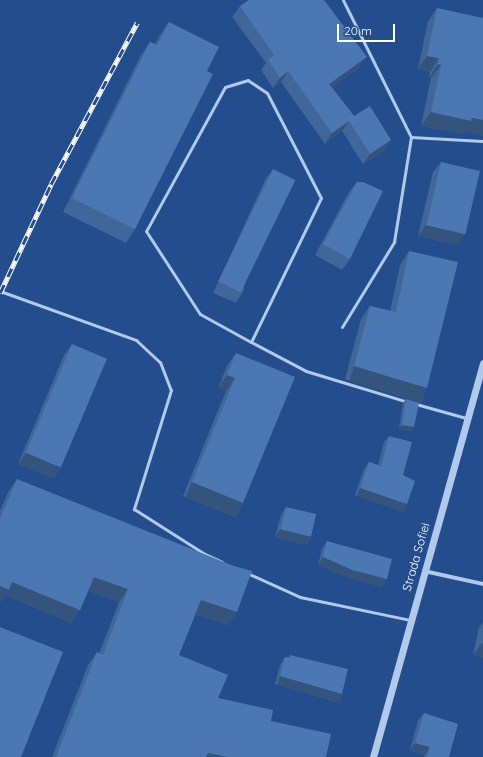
<!DOCTYPE html>
<html>
<head>
<meta charset="utf-8">
<style>
  body { margin:0 }
  #map { position:relative; width:483px; height:757px; overflow:hidden; background:#234d8c; font-family:Quicksand,sans-serif }
  div>[style] { position:absolute }
  [style*='--x'] { left:calc(var(--x)*1px); top:calc(var(--y)*1px); width:calc(var(--w)*1px); rotate:calc(var(--a)*1deg) }
  .service>* { height:3px; margin:-1.5px; padding:0 1.5px; transform-origin:1.5px; border-radius:1.5px; background:#b1c9eb }
  .minor>* { height:4px; margin:-2px; padding:0 2px; transform-origin:2px; border-radius:2px; background:#b1c9eb }
  .tertiary>* { height:7px; margin:-3.5px; padding:0 3.5px; transform-origin:3.5px; border-radius:3.5px; background:#b1c9eb }
  .rail>* { height:4.5px; margin-top:-2.25px; transform-origin:0; background:repeating-linear-gradient(90deg,#234d8c 0 9px,#fff 0 18px); box-sizing:border-box; border-block:1px solid #fff }
  .wall>* { inset:0; background:#40669a }
  .shaded-wall>* { inset:0; background:#34537d; transform-origin:0 0 }
  .building>* { inset:0; background:#4b77b3; transform-origin:0 0 }
  span { translate:-50% -50%; white-space:nowrap; text-align:center; line-height:1.15; -webkit-text-stroke:3px #234d8c; paint-order:stroke }
  .street-label { font-size:12px; color:#fff }
  .scale { position:absolute; left:337px; top:24px; width:58px; height:18px; box-sizing:border-box; border:2px solid #fff; border-top:0; padding-left:5px; font-size:12px; line-height:14px; white-space:nowrap; color:#fff; -webkit-text-stroke:3px #234d8c; paint-order:stroke }
</style>
</head>
<body>
<div id="map">
  <div class="service">
    <i style="--x:343;--y:0;--w:153;--a:63.6"></i>
    <i style="--x:411;--y:137;--w:72;--a:3.2"></i>
    <i style="--x:0;--y:291;--w:145;--a:19.8"></i>
    <i style="--x:136;--y:340;--w:33;--a:43"></i>
    <i style="--x:160;--y:362;--w:30;--a:69"></i>
    <i style="--x:171;--y:390;--w:125;--a:107.3"></i>
    <i style="--x:134;--y:509;--w:82;--a:32.5"></i>
    <i style="--x:203;--y:553;--w:21;--a:25"></i>
    <i style="--x:342;--y:327;--w:100;--a:-58.5"></i>
    <i style="--x:394;--y:242;--w:106;--a:-80.8"></i>
    <i style="--x:251;--y:342;--w:160;--a:-64.1"></i>
    <i style="--x:321;--y:198;--w:118;--a:-117.2"></i>
    <i style="--x:267;--y:93;--w:23;--a:-146"></i>
    <i style="--x:248;--y:80;--w:24;--a:163"></i>
    <i style="--x:225;--y:87;--w:164;--a:118.7"></i>
    <i style="--x:146;--y:231;--w:99;--a:57"></i>
    <i style="--x:200;--y:314;--w:58;--a:28.8"></i>
    <i style="--x:251;--y:342;--w:62;--a:27.8"></i>
    <i style="--x:306;--y:371;--w:107;--a:16.9"></i>
    <i style="--x:416;--y:404;--w:52;--a:15.6"></i>
    <i style="--x:247;--y:573;--w:58;--a:24.4"></i>
    <i style="--x:300;--y:597;--w:112;--a:11.8"></i>
  </div>
  <div class="minor">
    <i style="--x:424;--y:571;--w:60;--a:12.4"></i>
  </div>
  <div class="tertiary">
    <i style="--x:373;--y:757;--w:409;--a:-74.4"></i>
  </div>
  <div class="rail">
    <i style="--x:0;--y:293;--w:120;--a:-64.9"></i>
    <i style="--x:51;--y:184;--w:183;--a:-61.9"></i>
  </div>
  <div class="wall">
    <i style="clip-path:polygon(240px 6px,360px 67px,332px 87px,354px 116px,384px 151px,363px 164px,342px 131px,325px 144px,281px 82px,273px 88px,261px 70px,266px 63px,232px 17px)"></i>
    <i style="clip-path:polygon(437px 8px,464px 132px,462px 134px,421px 126px,431px 78px,429px 78px,430px 72px,418px 69px,428px 21px)"></i>
    <i style="clip-path:polygon(169px 22px,207px 71px,135px 229px,126px 243px,63px 212px,141px 55px,150px 42px,155px 44px,160px 35px)"></i>
    <i style="clip-path:polygon(441px 162px,465px 234px,457px 245px,418px 236px,433px 172px)"></i>
    <i style="clip-path:polygon(273px 169px,243px 292px,236px 303px,213px 293px,265px 180px)"></i>
    <i style="clip-path:polygon(357px 182px,350px 259px,342px 270px,315px 255px,349px 192px)"></i>
    <i style="clip-path:polygon(409px 251px,418px 401px,345px 379px,361px 319px,370px 306px,390px 311px,400px 265px)"></i>
    <i style="clip-path:polygon(72px 344px,54px 479px,18px 464px,64px 355px)"></i>
    <i style="clip-path:polygon(236px 353px,243px 503px,234px 517px,183px 496px,226px 391px,218px 388px,227px 366px)"></i>
    <i style="clip-path:polygon(406px 399px,411px 431px,399px 429px,403px 403px)"></i>
    <i style="clip-path:polygon(389px 436px,403px 475px,403px 511px,355px 495px,364px 469px,369px 462px,378px 465px,384px 442px)"></i>
    <i style="clip-path:polygon(17px 479px,237px 612px,228px 625px,195px 614px,179px 655px,218px 698px,271px 721px,326px 757px,52px 757px,88px 665px,97px 652px,99px 654px,119px 602px,88px 591px,80px 610px,71px 623px,5px 595px,0 603px,0 511px,8px 492px)"></i>
    <i style="clip-path:polygon(286px 507px,311px 537px,306px 545px,275px 537px,281px 515px)"></i>
    <i style="clip-path:polygon(327px 541px,387px 579px,381px 587px,347px 577px,318px 565px,322px 549px)"></i>
    <i style="clip-path:polygon(483px 622px,483px 658px,473px 655px,479px 627px)"></i>
    <i style="clip-path:polygon(290px 655px,337px 702px,275px 684px,280px 665px,285px 657px,288px 658px)"></i>
    <i style="clip-path:polygon(424px 713px,449px 757px,424px 757px,425px 755px,410px 750px,418px 720px)"></i>
  </div>
  <div class="shaded-wall">
    <i style="clip-path:polygon(427px 56px,439px 58px,430px 72px,418px 69px)"></i>
    <i style="clip-path:polygon(367px 57px,360px 67px,322px 94px,329px 84px)"></i>
    <i style="clip-path:polygon(438px 64px,441px 65px,431px 78px,429px 78px)"></i>
    <i style="clip-path:polygon(288px 71px,281px 82px,273px 88px,280px 78px)"></i>
    <i style="clip-path:polygon(431px 112px,472px 118px,483px 120px,483px 136px,464px 132px,462px 134px,421px 126px)"></i>
    <i style="clip-path:polygon(349px 121px,342px 131px,325px 144px,332px 133px)"></i>
    <i style="clip-path:polygon(391px 140px,384px 151px,363px 164px,370px 154px)"></i>
    <i style="clip-path:polygon(426px 225px,465px 234px,457px 245px,418px 236px)"></i>
    <i style="left:354px;top:366px;width:76px;height:16px;rotate:17deg"></i>
    <i style="clip-path:polygon(227px 375px,235px 378px,226px 391px,218px 388px)"></i>
    <i style="clip-path:polygon(402px 425px,414px 427px,411px 431px,399px 429px)"></i>
    <i style="clip-path:polygon(26px 453px,61px 468px,54px 479px,18px 464px)"></i>
    <i style="left:192px;top:482px;width:55px;height:17px;rotate:22deg"></i>
    <i style="left:360px;top:488px;width:50px;height:9px;rotate:19deg"></i>
    <i style="clip-path:polygon(280px 529px,311px 537px,306px 545px,275px 537px)"></i>
    <i style="clip-path:polygon(323px 557px,387px 579px,381px 587px,347px 577px,318px 565px)"></i>
    <i style="clip-path:polygon(94px 577px,128px 589px,119px 602px,85px 590px)"></i>
    <i style="clip-path:polygon(12px 582px,80px 610px,71px 623px,5px 595px,0 603px,0 586px)"></i>
    <i style="clip-path:polygon(201px 600px,237px 612px,228px 625px,192px 613px)"></i>
    <i style="clip-path:polygon(482px 643px,483px 643px,483px 658px,473px 655px)"></i>
    <i style="left:280px;top:676px;width:65px;height:9px;rotate:16deg"></i>
    <i style="clip-path:polygon(415px 743px,430px 747px,425px 755px,410px 750px)"></i>
    <i style="clip-path:polygon(208px 753px,229px 757px,205px 757px)"></i>
  </div>
  <div class="building">
    <i style="clip-path:polygon(249px 0,324px 0,367px 57px,329px 84px,354px 116px,370px 106px,391px 140px,370px 154px,349px 121px,332px 133px,288px 71px,280px 78px,268px 60px,274px 55px,240px 6px)"></i>
    <i style="clip-path:polygon(437px 8px,483px 18px,483px 120px,472px 118px,471px 121px,431px 112px,441px 65px,438px 64px,439px 58px,427px 56px)"></i>
    <i style="clip-path:polygon(169px 22px,219px 47px,207px 71px,213px 74px,135px 229px,72px 198px,150px 42px,157px 45px)"></i>
    <i style="left:441px;top:162px;width:40px;height:65px;rotate:13deg"></i>
    <i style="left:273px;top:169px;width:25px;height:125px;rotate:26deg"></i>
    <i style="clip-path:polygon(357px 182px,363px 182px,383px 191px,350px 259px,323px 244px)"></i>
    <i style="clip-path:polygon(409px 251px,458px 262px,427px 388px,354px 366px,370px 306px,396px 312px)"></i>
    <i style="left:72px;top:344px;width:38px;height:118px;rotate:23deg"></i>
    <i style="clip-path:polygon(236px 353px,295px 377px,243px 503px,192px 482px,235px 378px,227px 375px)"></i>
    <i style="clip-path:polygon(406px 399px,419px 403px,414px 427px,402px 425px)"></i>
    <i style="clip-path:polygon(389px 436px,412px 442px,403px 475px,415px 481px,407px 504px,360px 488px,369px 462px,381px 466px)"></i>
    <i style="clip-path:polygon(17px 479px,234px 566px,252px 571px,237px 612px,201px 600px,179px 655px,228px 675px,218px 698px,273px 710px,271px 721px,331px 734px,326px 757px,229px 757px,208px 753px,206px 757px,56px 757px,97px 652px,103px 655px,128px 589px,94px 577px,80px 610px,12px 582px,9px 590px,0 586px,0 519px)"></i>
    <i style="left:286px;top:507px;width:31px;height:23px;rotate:13deg"></i>
    <i style="clip-path:polygon(327px 541px,392px 559px,387px 579px,352px 570px,323px 557px)"></i>
    <i style="clip-path:polygon(0 627px,63px 652px,21px 757px,0 757px)"></i>
    <i style="clip-path:polygon(290px 655px,348px 669px,342px 694px,280px 676px,285px 657px,290px 658px)"></i>
    <i style="clip-path:polygon(424px 713px,458px 724px,449px 757px,427px 757px,430px 747px,415px 743px)"></i>
  </div>
  <div class="street-label">
    <span style="left:416px;top:557px;rotate:-74deg">Strada Sofiei</span>
  </div>
  <div class="scale">20 m</div>
</div>
</body>
</html>
